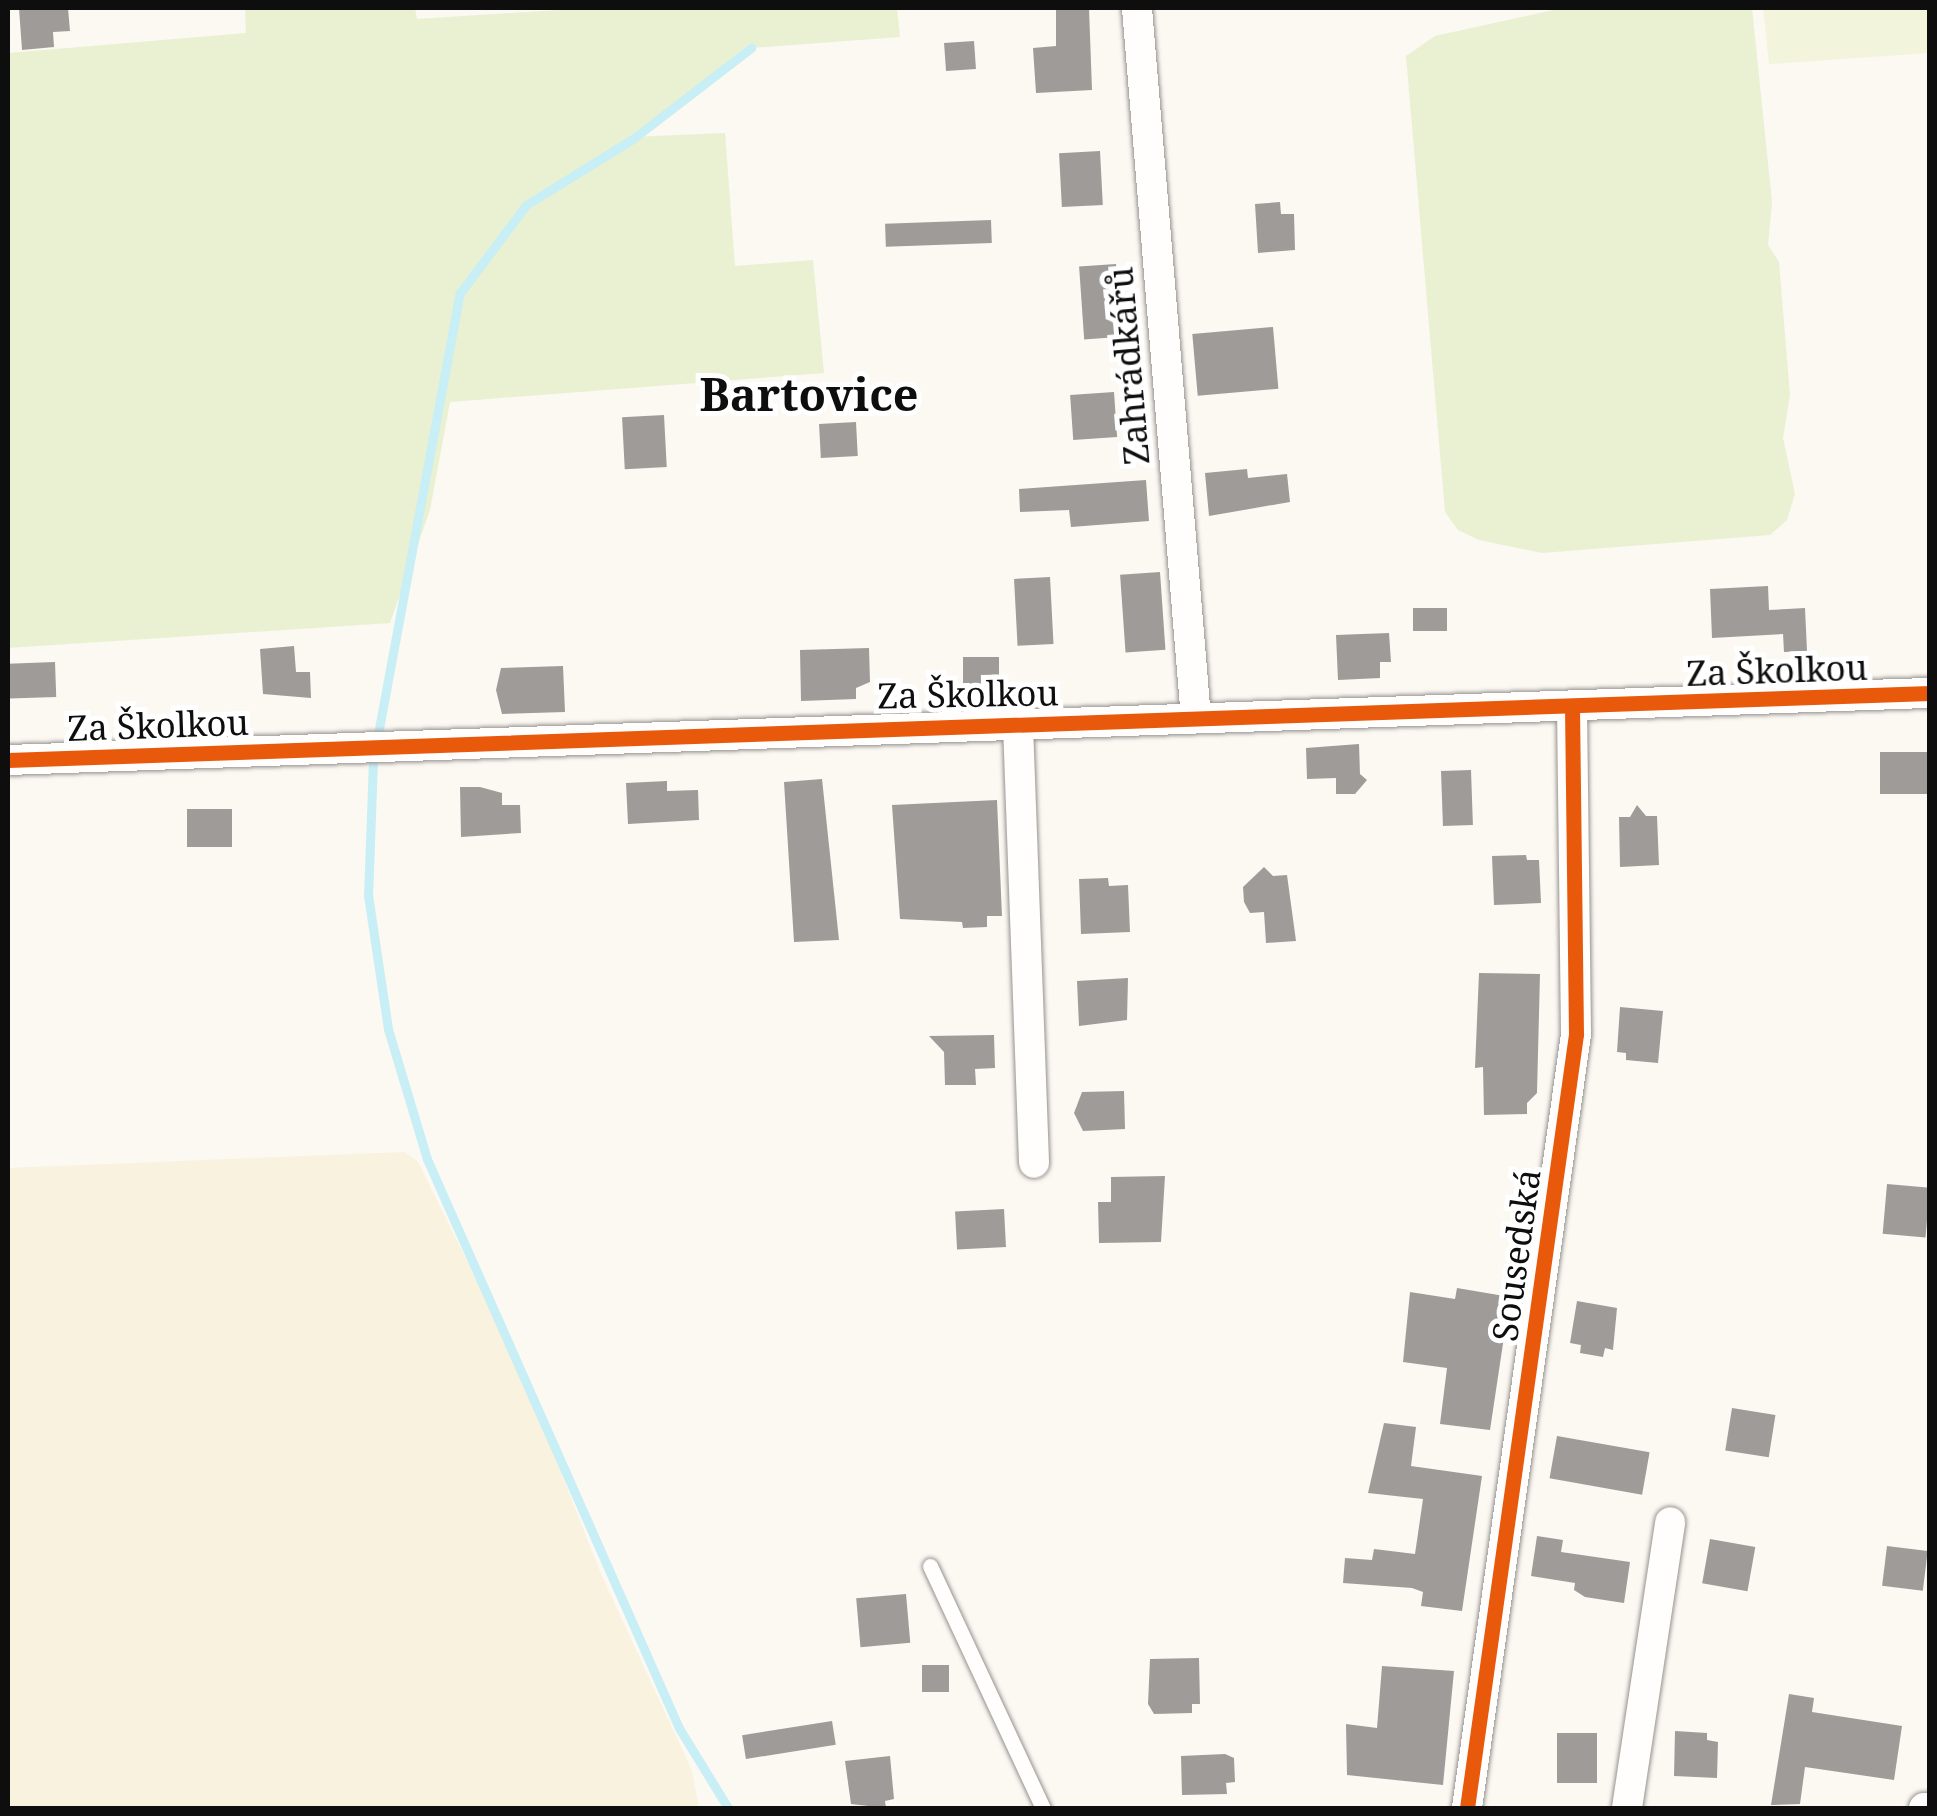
<!DOCTYPE html>
<html>
<head>
<meta charset="utf-8">
<style>
  body { margin:0 }
  #map { position:relative; width:1937px; height:1816px; overflow:hidden; background:#fcf8f2; font-family:"Noto Serif",serif }
  div>[style] { position:absolute }
  [style*='--x'] { left:calc(var(--x)*1px); top:calc(var(--y)*1px); width:calc(var(--w)*1px); rotate:calc(var(--a)*1deg) }
  .farmland>* { inset:0; background:#f9f2de }
  .green>* { inset:0; background:#e9f1d2 }
  .pitch>* { inset:0; background:#f2f5db }
  .stream>* { height:9px; margin:-4.5px; padding:0 4.5px; transform-origin:4.5px; border-radius:4.5px; background:#c8eef6 }
  .building>* { inset:0; background:#9f9b98; transform-origin:0 0 }
  .roads { filter:drop-shadow(0 0 2px #959391) drop-shadow(0 0 2px #959391) }
  .service>* { height:15px; margin:-7.5px; padding:0 7.5px; transform-origin:7.5px; border-radius:7.5px; background:#fffefd }
  .minor>* { height:30px; margin:-15px; padding:0 15px; transform-origin:15px; border-radius:15px; background:#fffefd }
  .cycleway>* { height:15px; margin:-7.5px; padding:0 7.5px; transform-origin:7.5px; border-radius:7.5px; background:#e8590c }
  span { translate:-50% -50%; white-space:nowrap; text-align:center; line-height:1.15; -webkit-text-stroke:10px #fff; paint-order:stroke }
  .street-label { font-size:35px; color:#0e0e0e }
  .district-label { font-size:45px; color:#0e0e0e; font-weight:700 }
  .frame { position:absolute; inset:0; border:10px solid #0e0e0e; pointer-events:none }
</style>
</head>
<body>
<div id="map">
  <div class="farmland">
    <i style="clip-path:polygon(405px 1152px,418px 1162px,518px 1364px,601px 1574px,692px 1771px,699px 1808px,8px 1808px,8px 1168px)"></i>
  </div>
  <div class="green">
    <i style="clip-path:polygon(245px 8px,415px 8px,417px 19px,591px 8px,897px 8px,900px 37px,751px 48px,632px 137px,725px 133px,735px 266px,813px 260px,824px 373px,450px 402px,430px 510px,390px 623px,8px 648px,8px 53px,246px 33px)"></i>
    <i style="clip-path:polygon(1562px 8px,1752px 8px,1772px 202px,1768px 245px,1779px 262px,1790px 395px,1783px 438px,1795px 494px,1787px 520px,1770px 535px,1542px 553px,1479px 540px,1458px 530px,1445px 512px,1406px 56px,1435px 36px)"></i>
  </div>
  <div class="pitch">
    <i style="clip-path:polygon(1763px 8px,1929px 8px,1929px 53px,1769px 64px)"></i>
  </div>
  <div class="stream">
    <i style="--x:378;--y:734;--w:449;--a:-79.5"></i>
    <i style="--x:460;--y:293;--w:110;--a:-53.1"></i>
    <i style="--x:526;--y:205;--w:127;--a:-31.8"></i>
    <i style="--x:634;--y:138;--w:148;--a:-37.6"></i>
    <i style="--x:373;--y:761;--w:134;--a:92.1"></i>
    <i style="--x:368;--y:895;--w:135;--a:81.5"></i>
    <i style="--x:388;--y:1029;--w:136;--a:73.3"></i>
    <i style="--x:427;--y:1159;--w:622;--a:66.11"></i>
    <i style="--x:679;--y:1728;--w:94;--a:58.5"></i>
  </div>
  <div class="building">
    <i style="clip-path:polygon(19px 8px,68px 8px,70px 31px,53px 32px,54px 47px,22px 50px)"></i>
    <i style="clip-path:polygon(1056px 8px,1089px 8px,1092px 90px,1036px 93px,1033px 48px,1056px 46px)"></i>
    <i style="left:974px;top:41px;width:28px;height:30px;rotate:86deg"></i>
    <i style="left:1100px;top:151px;width:54px;height:41px;rotate:87deg"></i>
    <i style="clip-path:polygon(1280px 202px,1281px 214px,1294px 214px,1295px 250px,1258px 253px,1255px 204px)"></i>
    <i style="left:991px;top:220px;width:23px;height:106px;rotate:88deg"></i>
    <i style="left:1116px;top:264px;width:73px;height:37px;rotate:86deg"></i>
    <i style="left:1273px;top:327px;width:62px;height:81px;rotate:85deg"></i>
    <i style="left:1114px;top:392px;width:45px;height:44px;rotate:86deg"></i>
    <i style="left:664px;top:415px;width:52px;height:42px;rotate:87deg"></i>
    <i style="left:856px;top:422px;width:34px;height:37px;rotate:87deg"></i>
    <i style="clip-path:polygon(1247px 469px,1248px 478px,1287px 474px,1290px 502px,1209px 516px,1205px 473px)"></i>
    <i style="clip-path:polygon(1146px 480px,1149px 521px,1071px 527px,1069px 510px,1020px 512px,1019px 489px)"></i>
    <i style="left:1160px;top:572px;width:78px;height:40px;rotate:86deg"></i>
    <i style="left:1050px;top:577px;width:67px;height:36px;rotate:87deg"></i>
    <i style="clip-path:polygon(1768px 586px,1769px 610px,1805px 608px,1807px 651px,1784px 652px,1783px 634px,1712px 638px,1710px 589px)"></i>
    <i style="left:1447px;top:608px;width:23px;height:34px;rotate:90deg"></i>
    <i style="clip-path:polygon(1389px 633px,1391px 662px,1380px 662px,1380px 678px,1338px 680px,1336px 635px)"></i>
    <i style="clip-path:polygon(294px 646px,296px 672px,310px 672px,311px 698px,263px 694px,260px 649px)"></i>
    <i style="clip-path:polygon(869px 648px,870px 682px,856px 688px,856px 699px,801px 701px,800px 650px)"></i>
    <i style="left:963px;top:657px;width:36px;height:39px"></i>
    <i style="left:55px;top:662px;width:35px;height:47px;rotate:88deg"></i>
    <i style="clip-path:polygon(563px 666px,565px 712px,502px 714px,496px 690px,501px 668px)"></i>
    <i style="clip-path:polygon(1359px 744px,1360px 774px,1367px 780px,1355px 794px,1336px 794px,1336px 778px,1307px 779px,1306px 748px)"></i>
    <i style="left:1930px;top:752px;width:42px;height:50px;rotate:90deg"></i>
    <i style="left:1471px;top:770px;width:55px;height:30px;rotate:88deg"></i>
    <i style="clip-path:polygon(822px 779px,839px 940px,794px 942px,784px 782px)"></i>
    <i style="clip-path:polygon(667px 781px,667px 791px,698px 790px,699px 820px,628px 824px,626px 783px)"></i>
    <i style="clip-path:polygon(460px 787px,480px 787px,502px 793px,502px 805px,520px 805px,521px 833px,461px 837px)"></i>
    <i style="clip-path:polygon(997px 800px,1002px 916px,987px 916px,987px 927px,963px 928px,962px 922px,900px 919px,892px 805px)"></i>
    <i style="clip-path:polygon(1637px 805px,1646px 816px,1657px 816px,1659px 865px,1620px 867px,1619px 817px,1630px 817px)"></i>
    <i style="left:187px;top:809px;width:45px;height:38px"></i>
    <i style="clip-path:polygon(1526px 855px,1527px 860px,1539px 860px,1541px 903px,1494px 905px,1492px 856px)"></i>
    <i style="clip-path:polygon(1264px 867px,1273px 876px,1287px 875px,1296px 941px,1266px 943px,1264px 912px,1250px 913px,1244px 902px,1243px 887px)"></i>
    <i style="clip-path:polygon(1108px 878px,1109px 886px,1128px 885px,1130px 932px,1081px 934px,1079px 879px)"></i>
    <i style="clip-path:polygon(1479px 973px,1540px 974px,1537px 1093px,1527px 1103px,1527px 1114px,1484px 1115px,1483px 1067px,1475px 1068px)"></i>
    <i style="clip-path:polygon(1128px 978px,1127px 1020px,1079px 1026px,1077px 981px)"></i>
    <i style="clip-path:polygon(1620px 1007px,1663px 1011px,1658px 1063px,1626px 1060px,1626px 1053px,1617px 1052px)"></i>
    <i style="clip-path:polygon(994px 1035px,995px 1068px,975px 1069px,976px 1085px,945px 1085px,944px 1052px,929px 1036px)"></i>
    <i style="clip-path:polygon(1124px 1091px,1125px 1129px,1083px 1131px,1074px 1113px,1082px 1092px)"></i>
    <i style="clip-path:polygon(1165px 1176px,1161px 1242px,1099px 1243px,1098px 1202px,1111px 1202px,1111px 1177px)"></i>
    <i style="left:1887px;top:1184px;width:43px;height:50px;rotate:5deg"></i>
    <i style="left:1004px;top:1209px;width:38px;height:49px;rotate:87deg"></i>
    <i style="clip-path:polygon(1457px 1288px,1510px 1297px,1490px 1430px,1440px 1424px,1447px 1368px,1403px 1362px,1410px 1292px,1455px 1299px)"></i>
    <i style="clip-path:polygon(1577px 1301px,1617px 1308px,1613px 1350px,1605px 1348px,1603px 1357px,1580px 1353px,1581px 1345px,1570px 1343px)"></i>
    <i style="left:1732px;top:1408px;width:44px;height:43px;rotate:9deg"></i>
    <i style="clip-path:polygon(1384px 1423px,1416px 1427px,1411px 1466px,1482px 1476px,1462px 1611px,1421px 1606px,1423px 1592px,1412px 1588px,1343px 1583px,1345px 1558px,1372px 1560px,1374px 1549px,1415px 1554px,1423px 1499px,1368px 1493px)"></i>
    <i style="left:1557px;top:1436px;width:94px;height:43px;rotate:10deg"></i>
    <i style="clip-path:polygon(1537px 1536px,1563px 1540px,1561px 1552px,1630px 1562px,1624px 1603px,1585px 1597px,1574px 1590px,1575px 1583px,1531px 1576px)"></i>
    <i style="left:1710px;top:1539px;width:46px;height:45px;rotate:10deg"></i>
    <i style="left:1887px;top:1546px;width:41px;height:40px;rotate:7deg"></i>
    <i style="left:906px;top:1594px;width:49px;height:50px;rotate:85deg"></i>
    <i style="clip-path:polygon(1199px 1658px,1200px 1704px,1192px 1704px,1192px 1713px,1154px 1714px,1148px 1704px,1150px 1659px)"></i>
    <i style="left:922px;top:1665px;width:27px;height:27px"></i>
    <i style="clip-path:polygon(1382px 1666px,1454px 1671px,1443px 1785px,1347px 1775px,1346px 1724px,1377px 1728px)"></i>
    <i style="clip-path:polygon(1789px 1694px,1814px 1698px,1812px 1712px,1902px 1726px,1894px 1780px,1805px 1767px,1800px 1804px,1771px 1805px)"></i>
    <i style="left:832px;top:1721px;width:24px;height:91px;rotate:81deg"></i>
    <i style="clip-path:polygon(1675px 1731px,1707px 1733px,1707px 1740px,1718px 1742px,1717px 1778px,1674px 1776px)"></i>
    <i style="left:1557px;top:1733px;width:40px;height:50px"></i>
    <i style="clip-path:polygon(1225px 1754px,1234px 1758px,1235px 1782px,1226px 1783px,1227px 1794px,1182px 1795px,1181px 1756px)"></i>
    <i style="clip-path:polygon(890px 1756px,894px 1799px,885px 1801px,886px 1808px,851px 1804px,845px 1761px)"></i>
  </div>
  <div class="roads">
    <div class="service">
      <i style="--x:930;--y:1566;--w:267;--a:65"></i>
    </div>
    <div class="minor">
      <i style="--x:1137;--y:8;--w:712;--a:85.25"></i>
      <i style="--x:1018;--y:725;--w:438;--a:87.9"></i>
      <i style="--x:8;--y:760;--w:1923;--a:-2"></i>
      <i style="--x:1467;--y:1808;--w:782;--a:-81.98"></i>
      <i style="--x:1576;--y:1034;--w:328;--a:-90.7"></i>
      <i style="--x:1627;--y:1808;--w:289;--a:-81.4"></i>
      <i style="--x:1924;--y:1808;--w:6;--a:0"></i>
    </div>
  </div>
  <div class="cycleway">
    <i style="--x:8;--y:760;--w:1923;--a:-2"></i>
    <i style="--x:1467;--y:1808;--w:782;--a:-81.98"></i>
    <i style="--x:1576;--y:1034;--w:328;--a:-90.7"></i>
  </div>
  <div class="street-label">
    <span style="left:1128px;top:366px;rotate:-95deg">Zahrádkářů</span>
    <span style="left:1777px;top:670px;rotate:-2deg">Za Školkou</span>
    <span style="left:968px;top:694px;rotate:-1deg">Za Školkou</span>
    <span style="left:158px;top:725px;rotate:-2deg">Za Školkou</span>
    <span style="left:1516px;top:1255px;rotate:-82deg">Sousedská</span>
  </div>
  <div class="district-label">
    <span style="left:809px;top:394px">Bartovice</span>
  </div>
  <div class="frame"></div>
</div>
</body>
</html>
